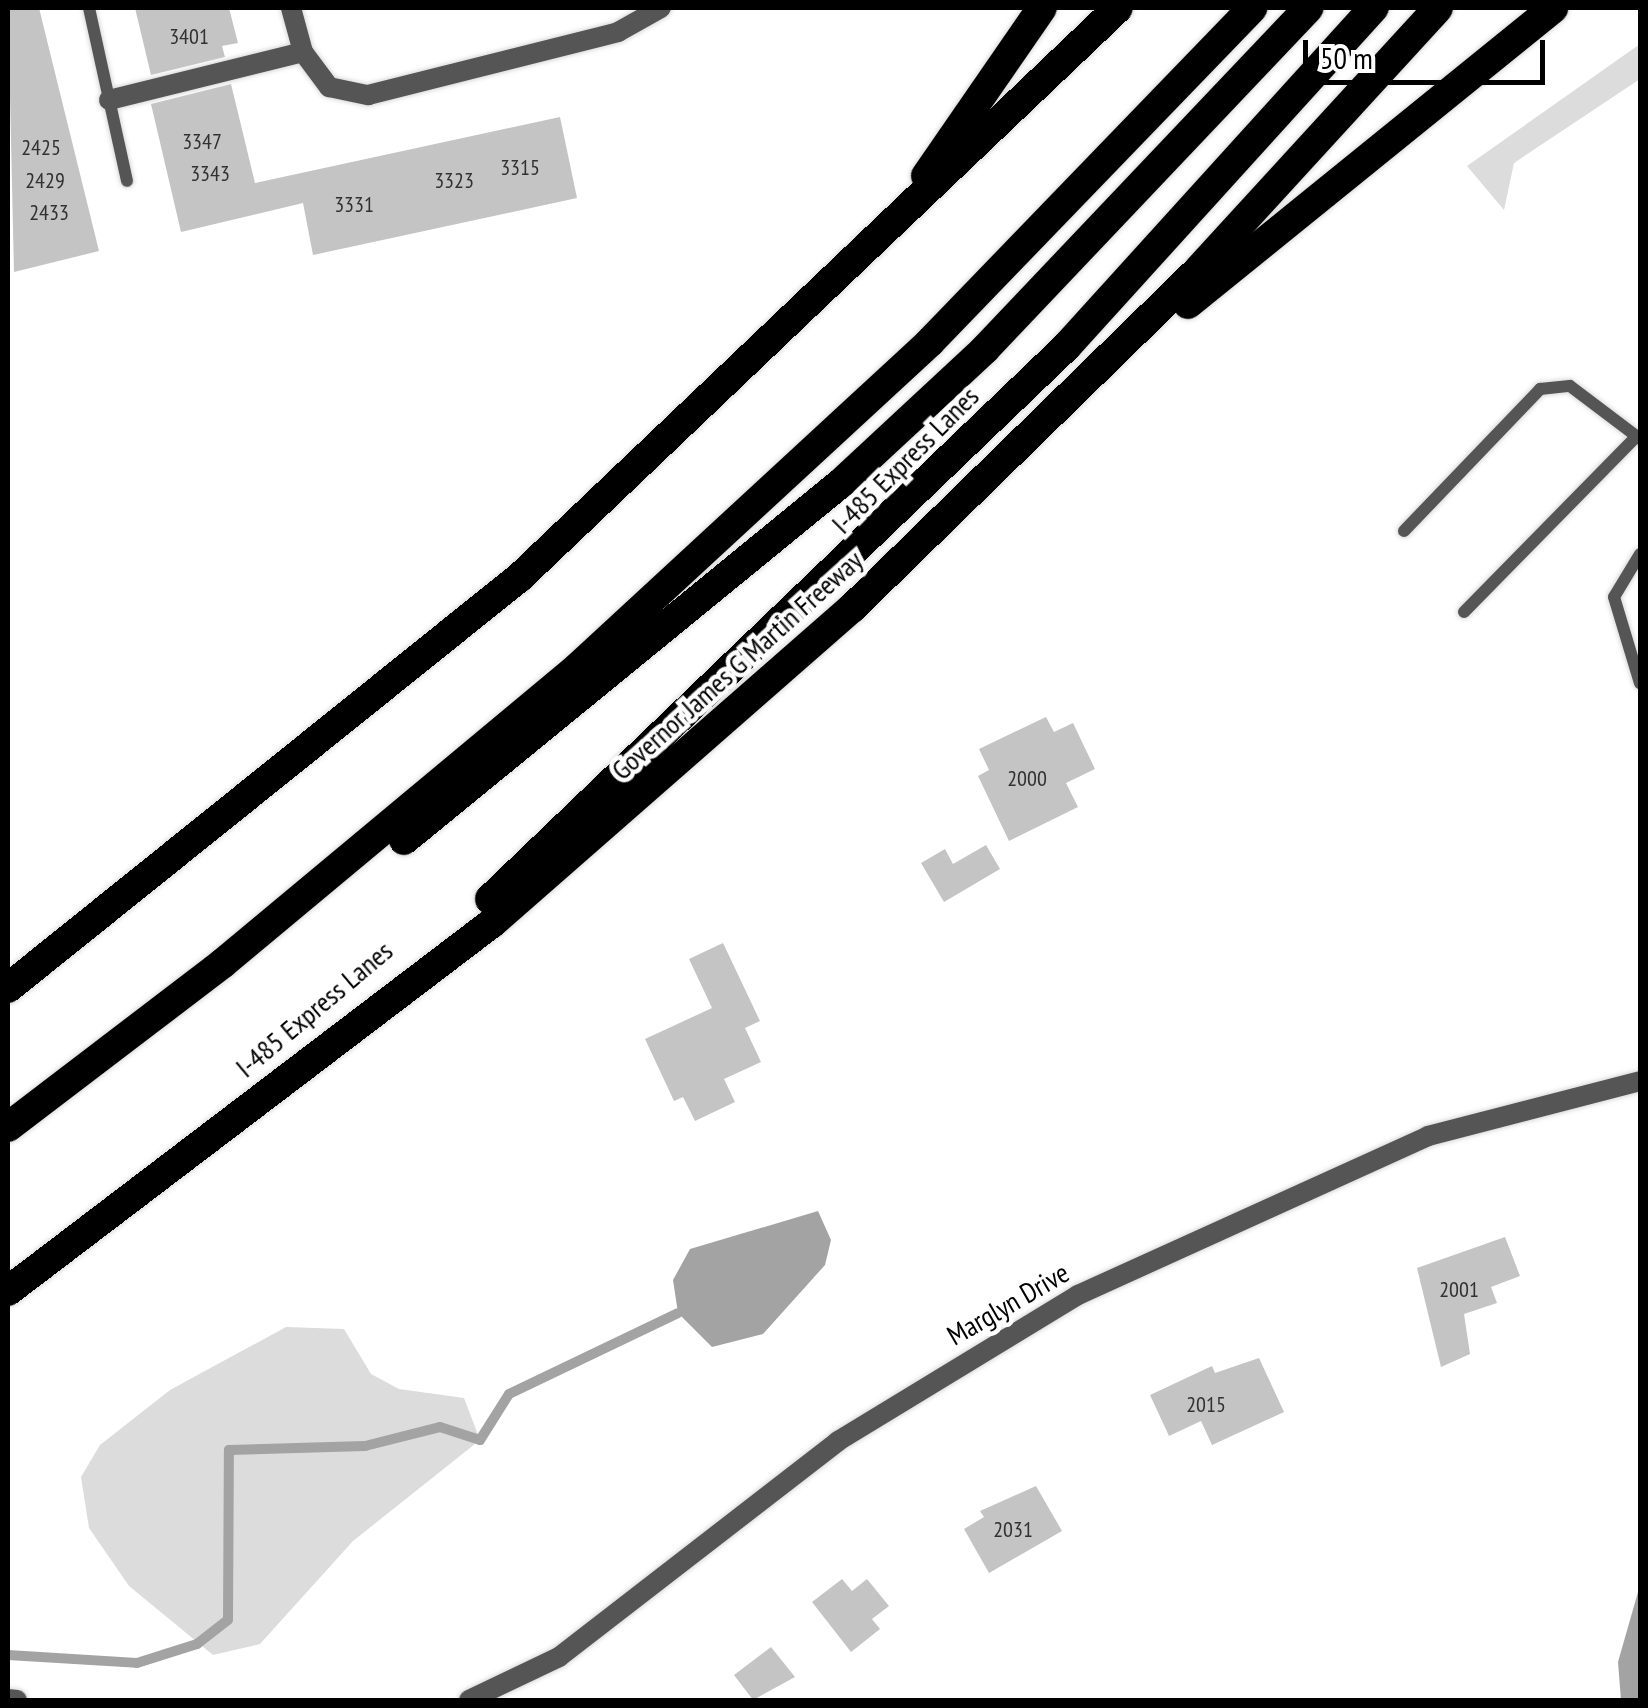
<!DOCTYPE html>
<html>
<head>
<meta charset="utf-8">
<style>
  body { margin:0 }
  #map { position:relative; width:1648px; height:1708px; overflow:hidden; background:#fff; font-family:"PT Sans Narrow",sans-serif }
  div>[style] { position:absolute }
  .green>* { inset:0; background:#dcdcdc }
  .water>* { inset:0; background:#a3a3a3 }
  .stream>* { height:10px; margin:-5px; padding:0 5px; transform-origin:5px; border-radius:5px; background:#a3a3a3 }
  .building>* { inset:0; background:#c4c4c4 }
  .roads { filter:drop-shadow(0 0 2px #dbdbdb) drop-shadow(0 0 2px #dbdbdb) }
  .service>* { height:12px; margin:-6px; padding:0 6px; transform-origin:6px; border-radius:6px; background:#555 }
  .minor>* { height:20px; margin:-10px; padding:0 10px; transform-origin:10px; border-radius:10px; background:#555 }
  .tertiary>* { height:20px; margin:-10px; padding:0 10px; transform-origin:10px; border-radius:10px; background:#555 }
  .motorway>* { height:30px; margin:-15px; padding:0 15px; transform-origin:15px; border-radius:15px; background:#000 }
  span { translate:-50% -50%; white-space:nowrap; text-align:center; line-height:1.15; -webkit-text-stroke:9px #fff; paint-order:stroke }
  .number-label { font-size:22px; color:#313131 }
  .number-label span { -webkit-text-stroke-width:0 }
  .street-label { font-size:28px; color:#000 }
  .frame { position:absolute; inset:0; border:10px solid #000; pointer-events:none }
  .scale { position:absolute; left:1303px; top:40px; width:242px; height:45px; box-sizing:border-box; border:5px solid #000; border-top:0; padding-left:12px; font-size:30px; line-height:35px; white-space:nowrap; color:#000; -webkit-text-stroke:8px #fff; paint-order:stroke }
</style>
</head>
<body>
<div id="map">
  <div class="green">
    <div style="clip-path:polygon(1640px 44px,1640px 79px,1514px 163px,1504px 210px,1467px 166px)"></div>
    <div style="clip-path:polygon(286px 1327px,344px 1329px,371px 1374px,399px 1389px,464px 1398px,480px 1440px,353px 1541px,260px 1644px,213px 1655px,129px 1586px,89px 1528px,81px 1477px,100px 1445px,170px 1390px)"></div>
  </div>
  <div class="water">
    <div style="clip-path:polygon(818px 1211px,831px 1240px,825px 1265px,763px 1334px,712px 1347px,678px 1313px,673px 1280px,690px 1249px)"></div>
    <div style="clip-path:polygon(1640px 1585px,1640px 1700px,1621px 1700px,1618px 1662px)"></div>
  </div>
  <div class="stream">
    <div style="left:8px;top:1655px;width:129px;rotate:3.5deg"></div>
    <div style="left:137px;top:1663px;width:63px;rotate:-17.6deg"></div>
    <div style="left:197px;top:1644px;width:39px;rotate:-38deg"></div>
    <div style="left:228px;top:1620px;width:170px;rotate:-89.7deg"></div>
    <div style="left:229px;top:1450px;width:136px;rotate:-1.7deg"></div>
    <div style="left:365px;top:1446px;width:77px;rotate:-14.2deg"></div>
    <div style="left:440px;top:1427px;width:42px;rotate:18deg"></div>
    <div style="left:480px;top:1440px;width:54px;rotate:-57.8deg"></div>
    <div style="left:509px;top:1394px;width:187px;rotate:-25.6deg"></div>
  </div>
  <div class="building">
    <div style="clip-path:polygon(8px 8px,39px 8px,99px 251px,14px 272px)"></div>
    <div style="clip-path:polygon(135px 8px,229px 8px,238px 43px,222px 46px,225px 57px,151px 75px)"></div>
    <div style="clip-path:polygon(231px 84px,255px 183px,560px 117px,577px 198px,313px 255px,303px 203px,181px 232px,151px 104px)"></div>
    <div style="clip-path:polygon(1046px 717px,1054px 732px,1073px 723px,1095px 769px,1066px 783px,1078px 807px,1009px 841px,978px 776px,989px 770px,979px 749px)"></div>
    <div style="clip-path:polygon(986px 845px,1000px 869px,944px 902px,921px 863px,945px 849px,953px 864px)"></div>
    <div style="clip-path:polygon(723px 943px,760px 1021px,745px 1028px,761px 1062px,724px 1079px,735px 1102px,695px 1121px,683px 1097px,674px 1101px,645px 1039px,712px 1008px,689px 959px)"></div>
    <div style="clip-path:polygon(1505px 1237px,1520px 1276px,1491px 1287px,1497px 1303px,1464px 1314px,1470px 1354px,1441px 1367px,1417px 1268px)"></div>
    <div style="clip-path:polygon(1259px 1358px,1284px 1412px,1212px 1445px,1201px 1421px,1169px 1436px,1150px 1395px,1212px 1366px,1215px 1373px)"></div>
    <div style="clip-path:polygon(1036px 1486px,1062px 1531px,989px 1573px,964px 1529px,984px 1517px,980px 1511px)"></div>
    <div style="clip-path:polygon(842px 1579px,852px 1591px,867px 1579px,889px 1606px,872px 1619px,880px 1629px,851px 1652px,812px 1602px)"></div>
    <div style="clip-path:polygon(771px 1647px,795px 1677px,753px 1700px,734px 1675px)"></div>
  </div>
  <div class="roads">
    <div class="service">
      <div style="left:89px;top:8px;width:177px;rotate:77.6deg"></div>
      <div style="left:1404px;top:531px;width:197px;rotate:-46.2deg"></div>
      <div style="left:1540px;top:389px;width:30px;rotate:-6deg"></div>
      <div style="left:1570px;top:386px;width:88px;rotate:37.1deg"></div>
      <div style="left:1640px;top:554px;width:50px;rotate:121.2deg"></div>
      <div style="left:1614px;top:597px;width:90px;rotate:73.2deg"></div>
      <div style="left:1464px;top:612px;width:247px;rotate:-45.5deg"></div>
    </div>
    <div class="minor">
      <div style="left:291px;top:8px;width:46px;rotate:74.7deg"></div>
      <div style="left:303px;top:52px;width:44px;rotate:53.4deg"></div>
      <div style="left:329px;top:87px;width:40px;rotate:12deg"></div>
      <div style="left:368px;top:95px;width:258px;rotate:-14.1deg"></div>
      <div style="left:618px;top:32px;width:49px;rotate:-29.2deg"></div>
      <div style="left:109px;top:100px;width:200px;rotate:-13.9deg"></div>
    </div>
    <div class="tertiary">
      <div style="left:8px;top:1699px;width:9px;rotate:6deg"></div>
      <div style="left:469px;top:1700px;width:100px;rotate:-25.5deg"></div>
      <div style="left:559px;top:1657px;width:353px;rotate:-37.7deg"></div>
      <div style="left:838px;top:1441px;width:281px;rotate:-31.3deg"></div>
      <div style="left:1078px;top:1295px;width:384px;rotate:-24.4deg"></div>
      <div style="left:1428px;top:1136px;width:219px;rotate:-14.5deg"></div>
    </div>
    <div class="motorway">
      <div style="left:926px;top:176px;width:204px;rotate:-55.4deg"></div>
      <div style="left:1188px;top:304px;width:470px;rotate:-39deg"></div>
      <div style="left:404px;top:840px;width:564px;rotate:-39.25deg"></div>
      <div style="left:841px;top:483px;width:197px;rotate:-42.9deg"></div>
      <div style="left:985px;top:349px;width:470px;rotate:-46.5deg"></div>
      <div style="left:490px;top:899px;width:799px;rotate:-43.78deg"></div>
      <div style="left:1067px;top:346px;width:457px;rotate:-47.8deg"></div>
      <div style="left:8px;top:988px;width:657px;rotate:-38.76deg"></div>
      <div style="left:520px;top:577px;width:825px;rotate:-43.58deg"></div>
      <div style="left:8px;top:1127px;width:270px;rotate:-37.3deg"></div>
      <div style="left:223px;top:963px;width:462px;rotate:-39.8deg"></div>
      <div style="left:578px;top:667px;width:479px;rotate:-42.7deg"></div>
      <div style="left:930px;top:342px;width:464px;rotate:-46deg"></div>
      <div style="left:8px;top:1291px;width:608px;rotate:-37.25deg"></div>
      <div style="left:492px;top:923px;width:478px;rotate:-41.2deg"></div>
      <div style="left:852px;top:608px;width:487px;rotate:-44.3deg"></div>
      <div style="left:1200px;top:268px;width:352px;rotate:-47.5deg"></div>
    </div>
  </div>
  <div class="number-label">
    <span style="left:189px;top:37px">3401</span>
    <span style="left:202px;top:142px">3347</span>
    <span style="left:41px;top:148px">2425</span>
    <span style="left:520px;top:168px">3315</span>
    <span style="left:210px;top:174px">3343</span>
    <span style="left:45px;top:181px">2429</span>
    <span style="left:454px;top:181px">3323</span>
    <span style="left:354px;top:205px">3331</span>
    <span style="left:49px;top:213px">2433</span>
    <span style="left:1027px;top:779px">2000</span>
    <span style="left:1459px;top:1290px">2001</span>
    <span style="left:1206px;top:1405px">2015</span>
    <span style="left:1013px;top:1530px">2031</span>
  </div>
  <div class="street-label">
    <span style="left:905px;top:460px;rotate:-45deg">I-485 Express Lanes</span>
    <span style="left:737px;top:665px;rotate:-42deg">Governor James G Martin Freeway</span>
    <span style="left:314px;top:1009px;rotate:-40deg">I-485 Express Lanes</span>
    <span style="left:1008px;top:1304px;rotate:-30deg">Marglyn Drive</span>
  </div>
  <div class="frame"></div>
  <div class="scale">50 m</div>
</div>
</body>
</html>
